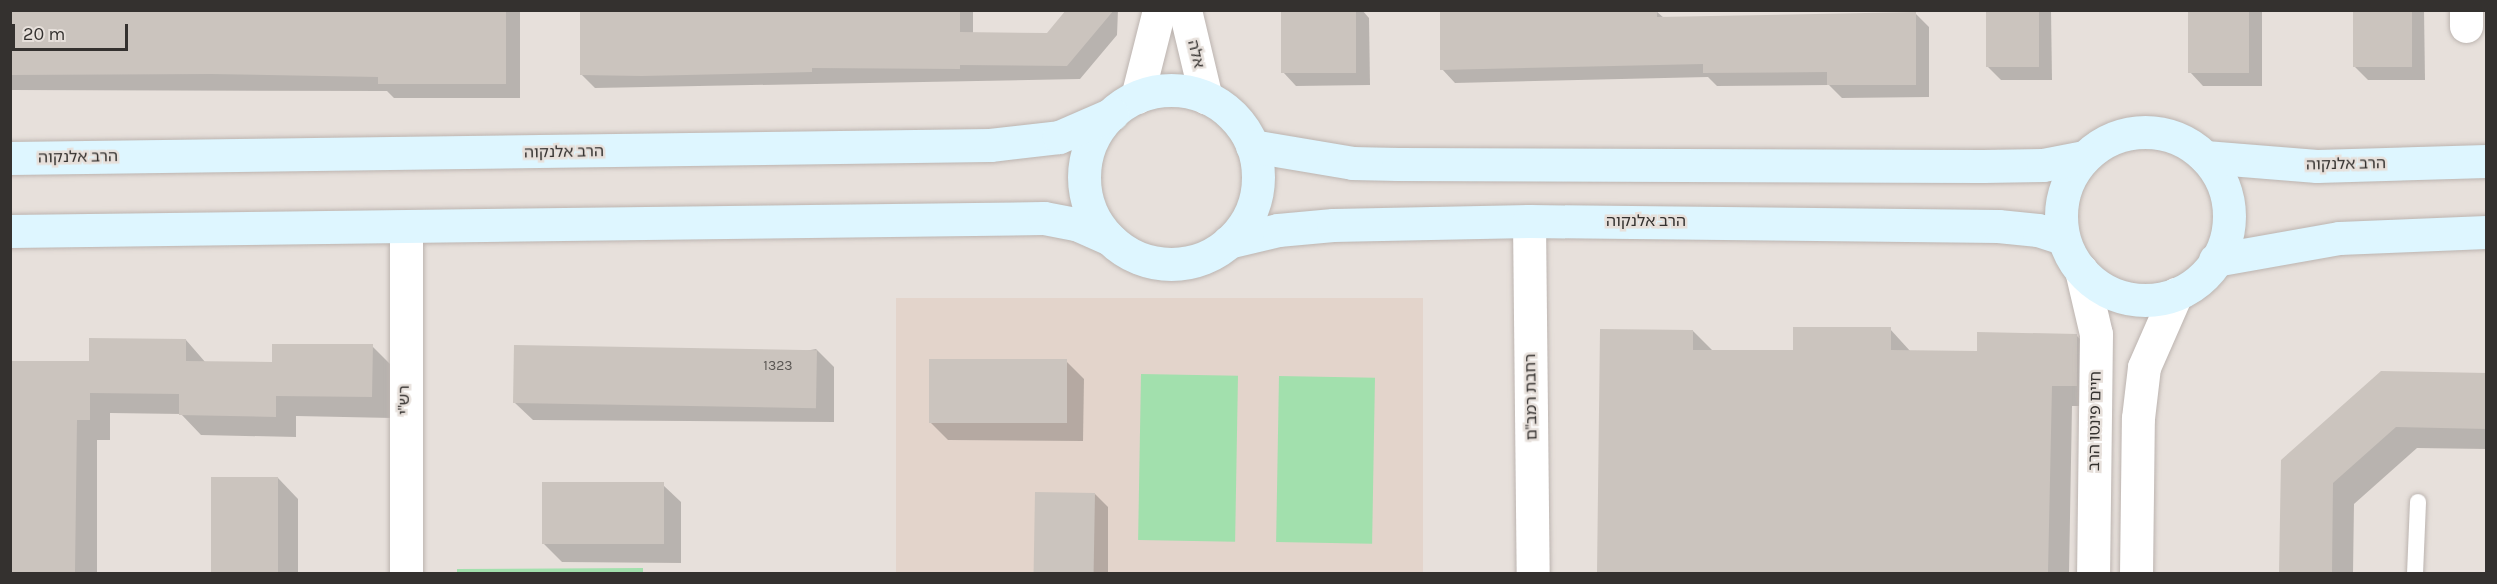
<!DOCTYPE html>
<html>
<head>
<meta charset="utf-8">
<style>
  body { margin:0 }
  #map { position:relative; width:2497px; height:584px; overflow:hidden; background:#e7e0db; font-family:Karla,"Noto Sans Hebrew",sans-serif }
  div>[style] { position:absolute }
  .built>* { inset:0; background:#e3d4cb; transform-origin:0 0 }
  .green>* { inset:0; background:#a2e0ad; transform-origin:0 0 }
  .shadow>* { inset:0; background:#0003 }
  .building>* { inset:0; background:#cbc4be; transform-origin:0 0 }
  .roads { filter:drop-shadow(0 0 2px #bcb4b0) drop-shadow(0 0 2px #bcb4b0) }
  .service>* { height:16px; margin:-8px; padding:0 8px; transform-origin:8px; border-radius:8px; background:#fff }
  .minor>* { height:33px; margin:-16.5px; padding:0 16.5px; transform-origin:16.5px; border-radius:16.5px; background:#fff }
  .tertiary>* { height:33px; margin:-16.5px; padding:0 16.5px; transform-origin:16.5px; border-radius:16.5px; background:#fff }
  .secondary>* { height:33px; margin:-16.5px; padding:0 16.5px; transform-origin:16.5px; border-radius:16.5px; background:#def6ff }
  .secondary>.ring { margin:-16.5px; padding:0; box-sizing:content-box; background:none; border:33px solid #def6ff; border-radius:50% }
  span { translate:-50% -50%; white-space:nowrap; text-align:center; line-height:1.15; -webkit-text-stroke:5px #e7e0db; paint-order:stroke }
  .number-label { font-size:14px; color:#5a5653 }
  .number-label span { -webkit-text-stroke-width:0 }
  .street-label { font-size:16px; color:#34312f }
  .frame { position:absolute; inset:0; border:12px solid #34312f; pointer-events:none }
  .scale { position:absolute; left:12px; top:24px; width:116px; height:27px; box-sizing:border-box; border:3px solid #34312f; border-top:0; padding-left:8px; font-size:18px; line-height:21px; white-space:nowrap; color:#34312f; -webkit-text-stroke:4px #e7e0db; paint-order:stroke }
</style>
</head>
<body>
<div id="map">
  <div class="built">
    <div style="left:896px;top:298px;width:527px;height:276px"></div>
  </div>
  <div class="green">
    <div style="left:1141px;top:374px;width:97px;height:166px;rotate:1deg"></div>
    <div style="left:1279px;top:376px;width:96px;height:166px;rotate:1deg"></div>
    <div style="clip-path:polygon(643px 568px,643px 574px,457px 573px,457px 569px)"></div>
  </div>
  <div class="shadow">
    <div style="clip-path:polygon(10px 10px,520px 10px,520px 98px,394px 98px,387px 91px,10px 90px)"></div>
    <div style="clip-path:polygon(581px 10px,973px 10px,973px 33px,1048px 34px,1068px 10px,1118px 10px,1117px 35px,1080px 79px,595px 88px,581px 74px)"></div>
    <div style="clip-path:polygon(1283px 10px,1362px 10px,1369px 18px,1370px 85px,1296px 86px,1283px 72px)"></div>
    <div style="clip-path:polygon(1987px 10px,2051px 10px,2052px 80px,2001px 80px,1988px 67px)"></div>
    <div style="clip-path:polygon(2189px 10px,2262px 10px,2262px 86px,2203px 86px,2190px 72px)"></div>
    <div style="clip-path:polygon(2354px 10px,2424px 10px,2425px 80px,2368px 80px,2355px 67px)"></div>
    <div style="clip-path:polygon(1656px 11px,1664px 18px,1916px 14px,1929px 27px,1929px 97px,1842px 98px,1829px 85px,1717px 86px,1708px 77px,1455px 83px,1442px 69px)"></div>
    <div style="clip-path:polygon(1890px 329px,1911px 352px,1978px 352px,2076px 335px,2097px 356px,2097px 406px,2072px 406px,2069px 574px,1598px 574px,1601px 331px,1693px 331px,1713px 351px,1795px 352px)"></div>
    <div style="clip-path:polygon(186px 340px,206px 363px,274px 363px,372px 346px,393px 367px,392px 418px,296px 416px,296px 437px,201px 435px,181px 414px,110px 413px,110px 440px,97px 440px,97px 574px,10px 574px,10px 362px,90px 363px)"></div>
    <div style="clip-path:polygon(816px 349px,834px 367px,834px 422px,533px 420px,515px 403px)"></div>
    <div style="clip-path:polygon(1066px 361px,1084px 379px,1083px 441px,948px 440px,930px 422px)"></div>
    <div style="clip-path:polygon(2486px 374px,2486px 449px,2417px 448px,2354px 504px,2353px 574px,2281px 573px,2282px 461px)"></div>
    <div style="clip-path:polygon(213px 478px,278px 478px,298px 499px,298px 574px,212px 574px)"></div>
    <div style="clip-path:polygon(663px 485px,681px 502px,681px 563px,562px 562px,544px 544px)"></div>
    <div style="clip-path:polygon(1095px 494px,1108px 507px,1108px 574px,1039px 574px,1036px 571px)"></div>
  </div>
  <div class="building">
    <div style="clip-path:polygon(10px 10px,506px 10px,506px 84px,378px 84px,378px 77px,211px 74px,10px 75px)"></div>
    <div style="clip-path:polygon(580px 10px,960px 10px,960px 32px,1047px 33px,1066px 10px,1114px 10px,1067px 66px,960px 65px,960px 69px,812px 68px,812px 72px,642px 76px,580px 75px)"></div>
    <div style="left:1281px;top:10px;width:75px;height:63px"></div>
    <div style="clip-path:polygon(1440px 10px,1657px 10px,1657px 17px,1916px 12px,1916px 85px,1827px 85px,1827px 72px,1703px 73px,1703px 64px,1440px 70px)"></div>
    <div style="left:1986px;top:10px;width:53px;height:57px"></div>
    <div style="left:2188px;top:10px;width:61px;height:63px"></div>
    <div style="left:2353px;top:10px;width:59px;height:57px"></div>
    <div style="clip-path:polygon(1793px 327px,1891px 327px,1891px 350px,1977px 351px,1977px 332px,2077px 334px,2077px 386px,2052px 386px,2048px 573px,1597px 573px,1600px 329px,1693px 330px,1693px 350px,1793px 350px)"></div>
    <div style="clip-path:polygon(89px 338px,186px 339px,186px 361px,272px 362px,272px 344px,373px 344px,372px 397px,276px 396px,276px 417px,179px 415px,179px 394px,90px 393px,90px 420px,77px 420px,75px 573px,10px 573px,10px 361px,89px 361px)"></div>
    <div style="left:514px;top:345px;width:303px;height:58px;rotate:1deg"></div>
    <div style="left:929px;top:359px;width:138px;height:64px"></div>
    <div style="clip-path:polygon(2381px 371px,2487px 373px,2487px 429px,2396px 427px,2333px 483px,2332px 573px,2279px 573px,2281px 460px)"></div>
    <div style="left:211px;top:477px;width:67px;height:96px"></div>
    <div style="left:542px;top:482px;width:122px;height:62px"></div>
    <div style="left:1035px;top:492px;width:60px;height:80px;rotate:1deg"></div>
  </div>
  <div class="roads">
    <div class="service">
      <div style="left:2415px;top:574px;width:72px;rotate:-87.6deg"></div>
    </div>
    <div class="minor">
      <div style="left:2466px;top:10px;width:16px;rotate:90deg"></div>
      <div style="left:1529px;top:221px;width:353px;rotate:89.4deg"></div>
      <div style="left:406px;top:574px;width:347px;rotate:-90deg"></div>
    </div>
    <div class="tertiary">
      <div style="left:1185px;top:10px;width:90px;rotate:76.6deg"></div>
      <div style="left:1137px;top:97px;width:90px;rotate:-75.8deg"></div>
      <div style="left:2081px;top:270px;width:66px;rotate:76.8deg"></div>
      <div style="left:2096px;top:334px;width:240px;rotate:90.7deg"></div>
      <div style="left:2136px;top:574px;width:156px;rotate:-89.3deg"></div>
      <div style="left:2138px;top:418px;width:51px;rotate:-83.3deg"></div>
      <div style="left:2144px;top:367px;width:80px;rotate:-66.3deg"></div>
    </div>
    <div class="secondary">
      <div class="ring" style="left:1084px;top:90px;width:141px;height:141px"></div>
      <div class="ring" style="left:2061px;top:132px;width:135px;height:135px"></div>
      <div style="left:1252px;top:146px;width:101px;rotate:9.6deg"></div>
      <div style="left:1352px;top:163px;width:46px;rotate:1.2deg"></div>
      <div style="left:1398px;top:164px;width:585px;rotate:0.2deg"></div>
      <div style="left:1983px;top:166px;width:60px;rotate:-1deg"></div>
      <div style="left:2043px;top:165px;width:42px;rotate:-11deg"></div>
      <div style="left:2205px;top:157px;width:112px;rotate:4.6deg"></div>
      <div style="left:2317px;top:166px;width:169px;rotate:-1.7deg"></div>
      <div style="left:10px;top:158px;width:980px;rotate:-0.76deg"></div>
      <div style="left:990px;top:145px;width:69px;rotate:-6.6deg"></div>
      <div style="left:1059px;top:137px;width:58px;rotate:-23.5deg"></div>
      <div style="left:10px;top:231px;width:1034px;rotate:-0.72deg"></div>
      <div style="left:1044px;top:218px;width:33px;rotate:11deg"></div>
      <div style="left:1076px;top:224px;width:37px;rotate:24deg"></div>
      <div style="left:1228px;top:242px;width:51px;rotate:-13.5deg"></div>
      <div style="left:1278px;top:230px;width:55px;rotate:-5.2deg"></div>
      <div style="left:1333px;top:225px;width:196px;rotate:-1.2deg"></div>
      <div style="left:1529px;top:221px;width:469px;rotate:0.6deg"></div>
      <div style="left:1998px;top:226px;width:40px;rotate:5.7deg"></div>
      <div style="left:2038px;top:230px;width:26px;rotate:18deg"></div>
      <div style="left:2215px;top:260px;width:126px;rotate:-10.1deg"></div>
      <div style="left:2339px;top:238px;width:147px;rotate:-2.3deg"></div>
    </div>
  </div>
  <div class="number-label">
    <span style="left:778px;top:366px">1323</span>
  </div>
  <div class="street-label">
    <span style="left:1196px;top:54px;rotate:76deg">אלה</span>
    <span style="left:564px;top:152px;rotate:-1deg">הרב אלנקוה</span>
    <span style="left:78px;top:157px;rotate:-1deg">הרב אלנקוה</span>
    <span style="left:2346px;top:164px;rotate:-1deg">הרב אלנקוה</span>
    <span style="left:1646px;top:221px">הרב אלנקוה</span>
    <span style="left:1531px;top:397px;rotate:-91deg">רחבת רמב"ם</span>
    <span style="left:404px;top:400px;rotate:-90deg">רש"י</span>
    <span style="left:2095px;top:421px;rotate:-89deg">חיים פינטו הרב</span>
  </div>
  <div class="frame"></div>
  <div class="scale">20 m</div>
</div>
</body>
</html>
